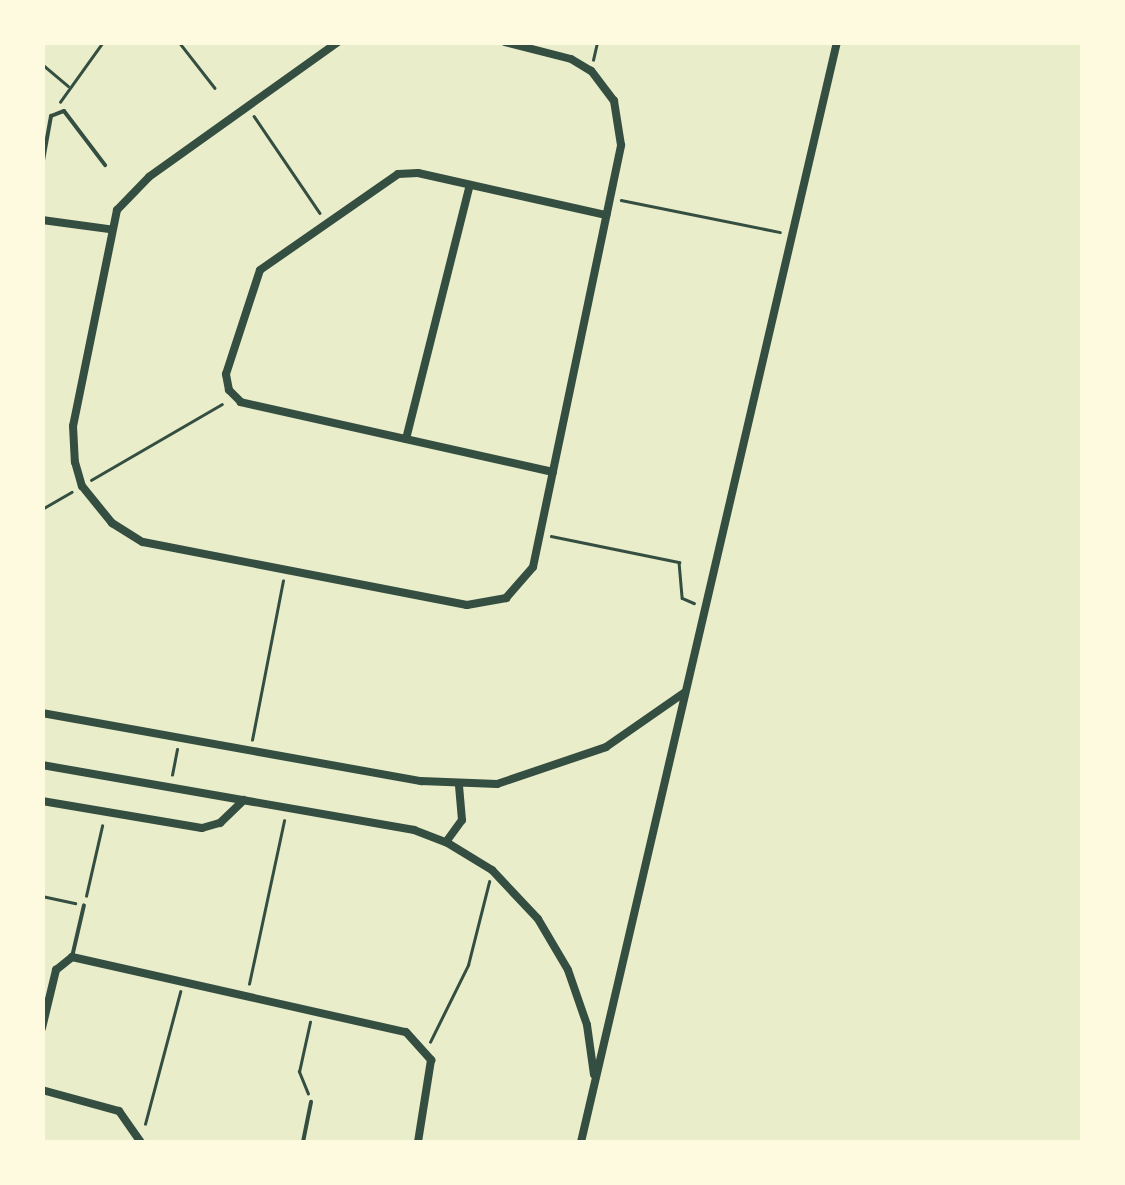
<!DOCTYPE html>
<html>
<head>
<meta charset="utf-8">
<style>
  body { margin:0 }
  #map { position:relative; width:1125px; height:1185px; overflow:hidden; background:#e9edc9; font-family:"Exo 2",sans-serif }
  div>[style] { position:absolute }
  .path>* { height:2.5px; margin:-1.25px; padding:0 1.25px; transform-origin:1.25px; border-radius:1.25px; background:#344e41 }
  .service>* { height:4px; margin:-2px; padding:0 2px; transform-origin:2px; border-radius:2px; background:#344e41 }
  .minor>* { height:8px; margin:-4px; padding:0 4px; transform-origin:4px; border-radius:4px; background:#344e41 }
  span { translate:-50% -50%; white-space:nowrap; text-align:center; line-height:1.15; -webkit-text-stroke:10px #fefae0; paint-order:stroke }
  .frame { position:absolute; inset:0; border:45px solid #fefae0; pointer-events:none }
</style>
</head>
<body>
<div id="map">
  <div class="path">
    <div style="left:179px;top:42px;width:58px;rotate:52deg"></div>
    <div style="left:593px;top:60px;width:18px;rotate:-77deg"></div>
    <div style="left:42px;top:64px;width:34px;rotate:40deg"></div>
    <div style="left:60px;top:102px;width:74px;rotate:-54.4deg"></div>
    <div style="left:254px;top:116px;width:117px;rotate:55.8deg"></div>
    <div style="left:621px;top:200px;width:162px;rotate:11.4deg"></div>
    <div style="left:91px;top:480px;width:151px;rotate:-30.1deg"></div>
    <div style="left:42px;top:509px;width:34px;rotate:-30deg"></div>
    <div style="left:551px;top:536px;width:131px;rotate:11.5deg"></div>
    <div style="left:679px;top:562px;width:36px;rotate:85deg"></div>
    <div style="left:682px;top:598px;width:13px;rotate:23deg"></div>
    <div style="left:252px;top:740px;width:162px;rotate:-79deg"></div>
    <div style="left:172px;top:775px;width:26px;rotate:-79deg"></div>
    <div style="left:42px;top:896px;width:34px;rotate:12deg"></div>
    <div style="left:86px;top:896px;width:72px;rotate:-77.1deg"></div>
    <div style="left:249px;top:984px;width:167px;rotate:-77.9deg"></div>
    <div style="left:430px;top:1042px;width:86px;rotate:-63.7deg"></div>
    <div style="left:468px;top:965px;width:86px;rotate:-75.8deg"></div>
    <div style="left:308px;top:1094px;width:24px;rotate:-112deg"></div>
    <div style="left:299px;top:1072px;width:51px;rotate:-77.6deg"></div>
    <div style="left:145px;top:1124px;width:137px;rotate:-75.1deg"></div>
  </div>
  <div class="service">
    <div style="left:42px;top:166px;width:51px;rotate:-79.8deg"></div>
    <div style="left:51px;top:116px;width:14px;rotate:-21deg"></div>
    <div style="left:64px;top:111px;width:68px;rotate:52.8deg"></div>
    <div style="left:72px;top:957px;width:53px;rotate:-77deg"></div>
    <div style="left:303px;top:1142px;width:41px;rotate:-78.7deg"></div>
  </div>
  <div class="minor">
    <div style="left:338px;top:42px;width:232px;rotate:144.5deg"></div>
    <div style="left:149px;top:177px;width:46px;rotate:134.1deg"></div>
    <div style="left:117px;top:210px;width:220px;rotate:101.5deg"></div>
    <div style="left:73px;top:426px;width:36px;rotate:87deg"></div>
    <div style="left:75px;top:462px;width:25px;rotate:74deg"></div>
    <div style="left:82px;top:486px;width:48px;rotate:51deg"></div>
    <div style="left:112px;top:523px;width:36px;rotate:32deg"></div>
    <div style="left:143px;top:542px;width:330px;rotate:11deg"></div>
    <div style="left:467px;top:605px;width:40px;rotate:-10deg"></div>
    <div style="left:506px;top:598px;width:41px;rotate:-48.9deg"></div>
    <div style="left:533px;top:567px;width:431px;rotate:-78.2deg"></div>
    <div style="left:621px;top:145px;width:45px;rotate:-99deg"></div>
    <div style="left:614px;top:101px;width:38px;rotate:-127deg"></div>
    <div style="left:591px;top:71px;width:23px;rotate:-149deg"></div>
    <div style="left:571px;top:59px;width:68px;rotate:-165.6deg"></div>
    <div style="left:42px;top:220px;width:68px;rotate:7.7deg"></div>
    <div style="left:406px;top:439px;width:262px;rotate:-75.9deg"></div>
    <div style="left:553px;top:472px;width:320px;rotate:-167.4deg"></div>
    <div style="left:241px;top:402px;width:17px;rotate:-135deg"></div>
    <div style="left:229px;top:390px;width:16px;rotate:-101deg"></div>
    <div style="left:226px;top:374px;width:109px;rotate:-71.9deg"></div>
    <div style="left:260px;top:270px;width:168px;rotate:-34.8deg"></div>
    <div style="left:398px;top:174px;width:20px;rotate:-3deg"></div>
    <div style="left:418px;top:173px;width:193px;rotate:12.6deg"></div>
    <div style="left:42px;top:713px;width:385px;rotate:10.2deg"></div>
    <div style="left:421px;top:781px;width:76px;rotate:2.3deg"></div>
    <div style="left:497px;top:784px;width:115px;rotate:-18.7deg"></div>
    <div style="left:606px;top:747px;width:96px;rotate:-34.8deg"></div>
    <div style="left:42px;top:765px;width:378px;rotate:9.9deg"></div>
    <div style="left:414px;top:830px;width:34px;rotate:21deg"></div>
    <div style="left:446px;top:842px;width:54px;rotate:31.3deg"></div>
    <div style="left:492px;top:870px;width:67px;rotate:46.8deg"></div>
    <div style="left:538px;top:919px;width:59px;rotate:59.5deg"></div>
    <div style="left:568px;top:970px;width:58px;rotate:70.9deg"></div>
    <div style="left:587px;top:1025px;width:50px;rotate:82deg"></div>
    <div style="left:42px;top:801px;width:162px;rotate:9.6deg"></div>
    <div style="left:202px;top:828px;width:19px;rotate:-16deg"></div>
    <div style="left:220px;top:823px;width:33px;rotate:-44deg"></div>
    <div style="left:446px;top:842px;width:27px;rotate:-54deg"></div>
    <div style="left:462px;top:820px;width:36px;rotate:-95deg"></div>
    <div style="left:42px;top:1028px;width:60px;rotate:-76.4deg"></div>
    <div style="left:56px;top:970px;width:21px;rotate:-39deg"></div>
    <div style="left:72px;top:957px;width:342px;rotate:12.7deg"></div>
    <div style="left:406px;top:1032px;width:38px;rotate:48deg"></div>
    <div style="left:431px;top:1060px;width:83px;rotate:99deg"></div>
    <div style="left:42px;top:1090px;width:80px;rotate:15.3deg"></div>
    <div style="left:119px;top:1111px;width:38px;rotate:55deg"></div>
    <div style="left:581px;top:1142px;width:1129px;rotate:-76.9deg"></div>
  </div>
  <div class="frame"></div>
</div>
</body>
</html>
